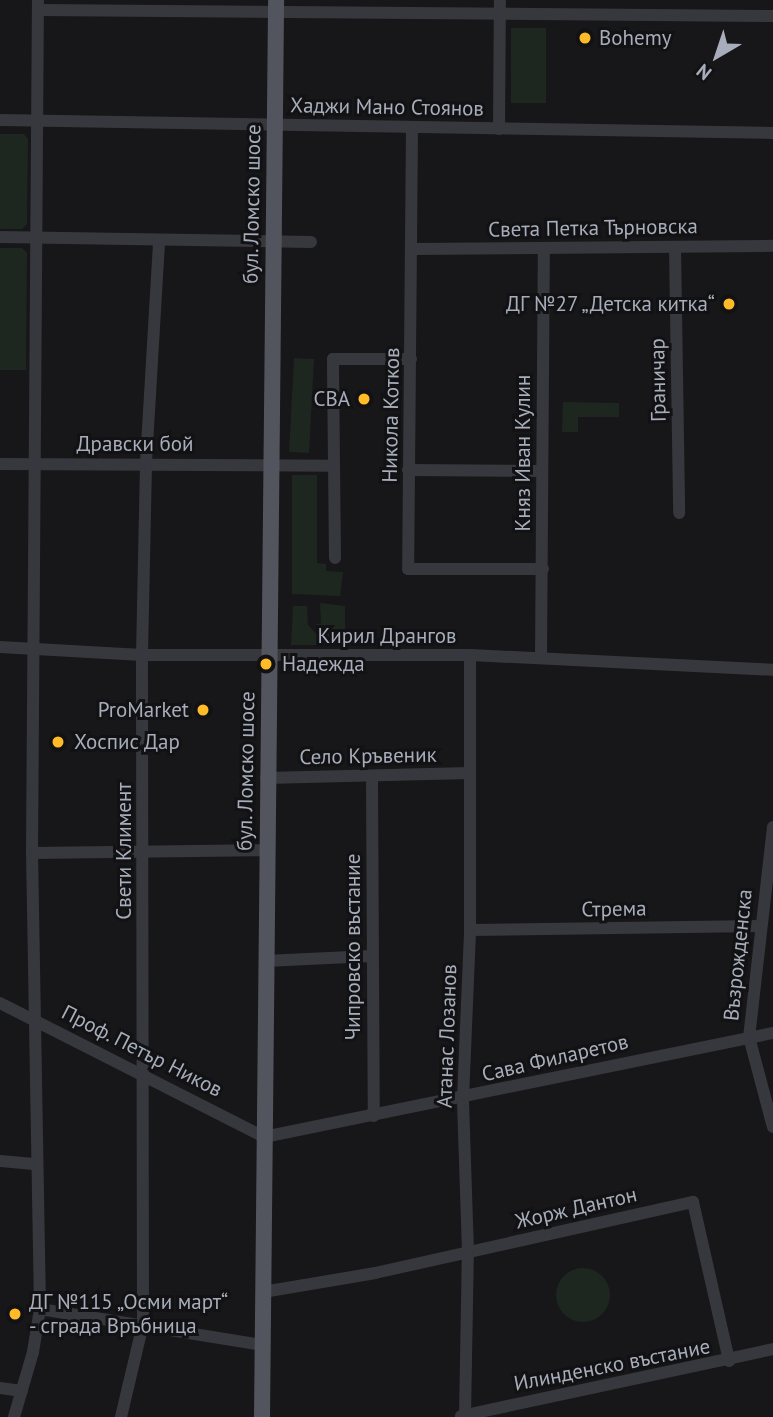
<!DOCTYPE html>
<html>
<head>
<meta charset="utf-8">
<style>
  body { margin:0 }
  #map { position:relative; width:773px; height:1417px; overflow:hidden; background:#171719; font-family:"PT Sans",sans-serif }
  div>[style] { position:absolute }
  .green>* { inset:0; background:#1e271f; transform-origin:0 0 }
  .round { border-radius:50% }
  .minor>* { height:12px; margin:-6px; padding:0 6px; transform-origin:6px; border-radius:6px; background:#37383e }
  .major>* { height:16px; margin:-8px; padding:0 8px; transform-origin:8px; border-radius:8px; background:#53555e }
  .dots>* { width:19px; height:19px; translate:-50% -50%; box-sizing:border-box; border:4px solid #121214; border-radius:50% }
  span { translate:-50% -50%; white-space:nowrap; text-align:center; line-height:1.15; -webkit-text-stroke:6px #121214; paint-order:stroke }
  .poi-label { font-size:21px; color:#a7adba }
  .left { translate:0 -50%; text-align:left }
  .right { translate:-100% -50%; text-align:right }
  .street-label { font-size:21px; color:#a7adba }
  .north { position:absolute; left:682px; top:21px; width:70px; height:70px; -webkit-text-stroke:5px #121214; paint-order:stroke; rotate:219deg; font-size:19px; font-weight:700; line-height:28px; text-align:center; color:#a7adba }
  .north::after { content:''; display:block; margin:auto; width:24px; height:32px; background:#a7adba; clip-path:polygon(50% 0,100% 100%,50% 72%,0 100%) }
</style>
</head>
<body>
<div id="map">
  <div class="green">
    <div style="left:511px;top:28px;width:35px;height:75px"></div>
    <div style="clip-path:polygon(0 134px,24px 134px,28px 139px,27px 224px,22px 229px,0 229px)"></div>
    <div style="clip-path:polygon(0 248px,22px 248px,27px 253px,26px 370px,0 370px)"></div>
    <div style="left:294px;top:358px;width:20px;height:94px;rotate:3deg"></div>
    <div style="clip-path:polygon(563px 402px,619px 403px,619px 417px,578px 417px,578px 432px,562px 432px)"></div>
    <div style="clip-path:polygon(292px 475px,317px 475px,317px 563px,326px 564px,326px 571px,343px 572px,340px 596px,292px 594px)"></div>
    <div style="clip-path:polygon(320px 603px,345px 606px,345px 645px,324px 645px,324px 630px,315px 624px,321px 624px)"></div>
    <div style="clip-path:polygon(293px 606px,307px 606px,308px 625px,319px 637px,316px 645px,291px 645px)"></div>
    <div class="round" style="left:556px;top:1268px;width:54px;height:54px"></div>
  </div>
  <div class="minor">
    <div style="left:38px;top:10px;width:735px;rotate:0.47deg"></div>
    <div style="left:0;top:120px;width:773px;rotate:0.96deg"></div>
    <div style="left:412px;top:127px;width:442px;rotate:90.5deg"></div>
    <div style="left:408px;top:569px;width:135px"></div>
    <div style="left:499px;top:129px;width:129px;rotate:-89.6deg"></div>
    <div style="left:0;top:237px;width:311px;rotate:0.9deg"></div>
    <div style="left:675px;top:247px;width:266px;rotate:89.1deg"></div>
    <div style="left:414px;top:249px;width:359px;rotate:-0.5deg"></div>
    <div style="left:0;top:464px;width:333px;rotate:0.3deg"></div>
    <div style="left:408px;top:470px;width:134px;rotate:0.4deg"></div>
    <div style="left:335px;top:558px;width:199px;rotate:-90.6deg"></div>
    <div style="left:333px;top:359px;width:78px"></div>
    <div style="left:0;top:647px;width:142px;rotate:3.2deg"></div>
    <div style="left:142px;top:655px;width:328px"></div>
    <div style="left:470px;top:655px;width:303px;rotate:2.8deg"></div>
    <div style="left:541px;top:658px;width:409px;rotate:-89.6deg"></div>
    <div style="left:372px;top:777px;width:339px;rotate:89.7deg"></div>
    <div style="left:266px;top:778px;width:204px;rotate:-1.4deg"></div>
    <div style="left:773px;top:827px;width:211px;rotate:96.5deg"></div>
    <div style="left:749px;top:1037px;width:93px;rotate:75.1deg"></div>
    <div style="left:32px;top:853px;width:234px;rotate:-0.7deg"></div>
    <div style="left:470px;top:930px;width:289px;rotate:-0.8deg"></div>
    <div style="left:265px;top:961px;width:107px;rotate:-2.7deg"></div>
    <div style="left:0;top:1003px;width:296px;rotate:26.9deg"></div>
    <div style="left:264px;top:1137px;width:520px;rotate:-11.55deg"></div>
    <div style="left:0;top:1161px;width:37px;rotate:5deg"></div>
    <div style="left:263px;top:1292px;width:114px;rotate:-9.6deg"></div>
    <div style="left:375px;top:1273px;width:326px;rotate:-12.6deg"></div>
    <div style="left:693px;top:1202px;width:163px;rotate:77.2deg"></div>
    <div style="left:40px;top:1309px;width:226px;rotate:9.2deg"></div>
    <div style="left:0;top:1388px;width:22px;rotate:8deg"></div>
    <div style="left:461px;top:1416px;width:319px;rotate:-12.1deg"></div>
    <div style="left:14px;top:1417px;width:68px;rotate:-73.7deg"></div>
    <div style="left:33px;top:1352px;width:44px;rotate:-80.8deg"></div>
    <div style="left:40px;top:1309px;width:456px;rotate:-91deg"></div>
    <div style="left:32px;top:853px;width:853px;rotate:-89.6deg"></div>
    <div style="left:121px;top:1417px;width:96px;rotate:-76.7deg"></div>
    <div style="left:143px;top:1324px;width:669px;rotate:-90.09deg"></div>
    <div style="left:142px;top:655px;width:193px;rotate:-88.8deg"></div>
    <div style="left:146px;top:462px;width:222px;rotate:-86.6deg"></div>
    <div style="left:465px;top:1417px;width:165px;rotate:-89deg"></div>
    <div style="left:468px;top:1252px;width:153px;rotate:-91.9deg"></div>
    <div style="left:463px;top:1099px;width:169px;rotate:-87.6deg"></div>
    <div style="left:470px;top:930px;width:275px;rotate:-90deg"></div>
  </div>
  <div class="major">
    <div style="left:262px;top:1417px;width:1417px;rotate:-89.43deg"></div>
  </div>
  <div class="dots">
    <div style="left:585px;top:38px;background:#ffbb28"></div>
    <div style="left:729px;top:304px;background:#ffbb28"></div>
    <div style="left:364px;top:399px;background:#ffbb28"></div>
    <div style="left:266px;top:664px;background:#ffbb28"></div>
    <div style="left:203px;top:710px;background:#ffbb28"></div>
    <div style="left:58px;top:742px;background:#ffbb28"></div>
    <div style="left:15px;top:1314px;background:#ffbb28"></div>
  </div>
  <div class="poi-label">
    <span class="left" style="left:599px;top:38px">Bohemy</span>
    <span class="right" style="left:715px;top:304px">ДГ №27 „Детска китка“</span>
    <span class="right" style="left:350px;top:399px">CBA</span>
    <span class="left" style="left:282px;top:664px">Надежда</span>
    <span class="right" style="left:189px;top:710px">ProMarket</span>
    <span class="left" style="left:74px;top:742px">Хоспис Дар</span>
    <span class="left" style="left:29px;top:1314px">ДГ №115 „Осми март“<br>- сграда Връбница</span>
  </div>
  <div class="street-label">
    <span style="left:387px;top:107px;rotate:1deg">Хаджи Мано Стоянов</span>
    <span style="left:252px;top:204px;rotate:-89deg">бул. Ломско шосе</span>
    <span style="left:593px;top:228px;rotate:-1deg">Света Петка Търновска</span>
    <span style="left:658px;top:380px;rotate:-91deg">Граничар</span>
    <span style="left:391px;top:415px;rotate:-89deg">Никола Котков</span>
    <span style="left:135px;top:444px">Дравски бой</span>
    <span style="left:523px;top:453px;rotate:-90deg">Княз Иван Кулин</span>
    <span style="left:387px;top:636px">Кирил Дрангов</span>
    <span style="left:368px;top:756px;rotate:-1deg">Село Кръвеник</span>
    <span style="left:246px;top:771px;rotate:-89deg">бул. Ломско шосе</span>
    <span style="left:124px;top:851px;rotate:-90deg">Свети Климент</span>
    <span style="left:614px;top:909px;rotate:-1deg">Стрема</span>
    <span style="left:353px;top:947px;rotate:-90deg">Чипровско въстание</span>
    <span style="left:738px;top:955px;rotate:-84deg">Възрожденска</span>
    <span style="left:447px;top:1036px;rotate:-88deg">Атанас Лозанов</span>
    <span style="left:142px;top:1051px;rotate:27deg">Проф. Петър Ников</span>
    <span style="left:555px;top:1058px;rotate:-13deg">Сава Филаретов</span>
    <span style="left:576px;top:1208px;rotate:-13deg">Жорж Дантон</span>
    <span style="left:612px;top:1365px;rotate:-11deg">Илинденско въстание</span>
  </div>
  <div class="north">N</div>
</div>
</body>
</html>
